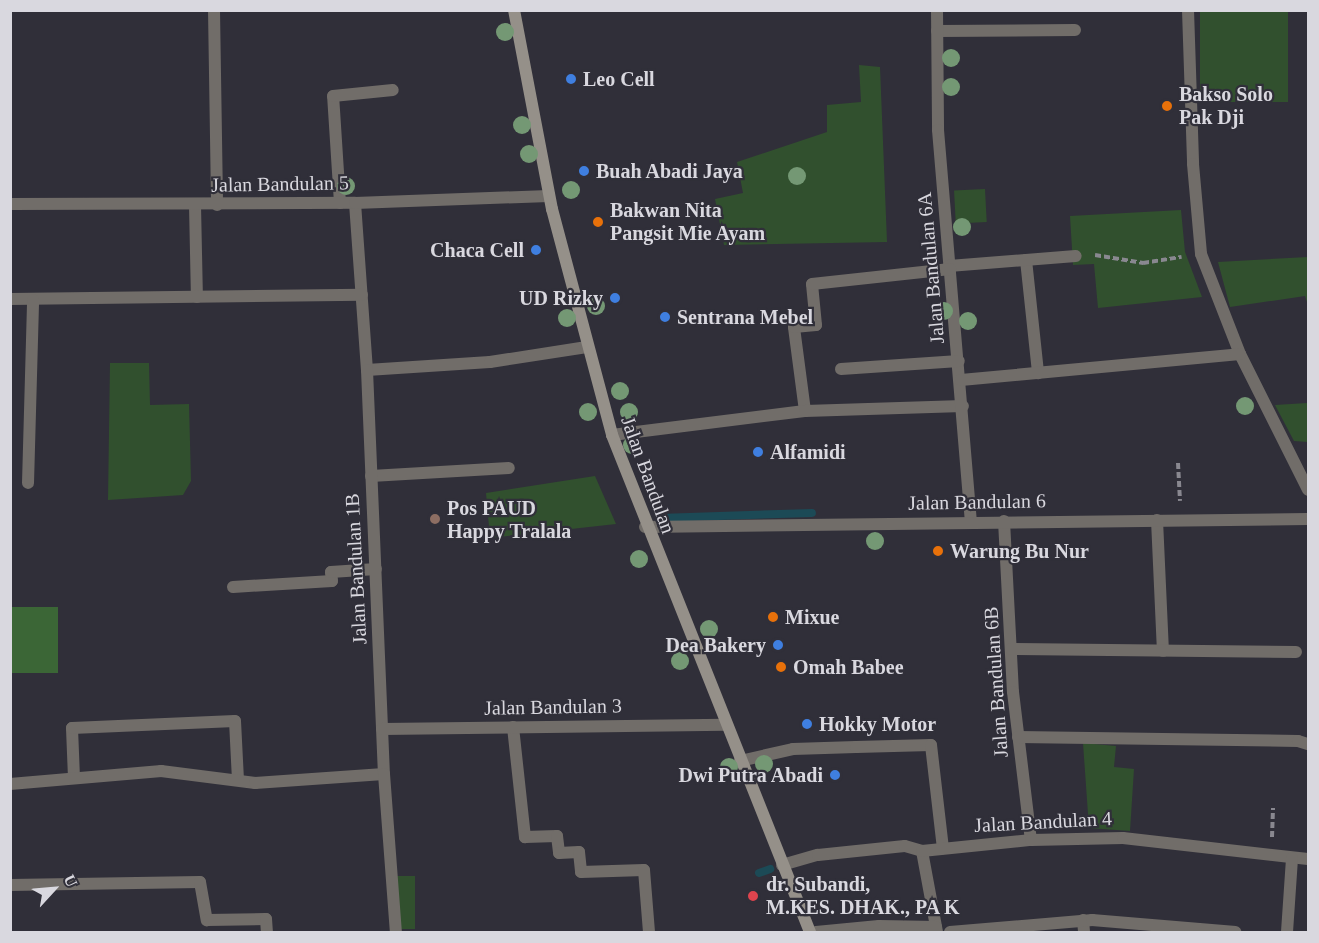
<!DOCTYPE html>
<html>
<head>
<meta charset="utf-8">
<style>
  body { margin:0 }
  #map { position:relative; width:1319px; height:943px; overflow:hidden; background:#302f39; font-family:"Times New Roman",serif }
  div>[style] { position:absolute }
  .green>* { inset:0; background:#31502e; transform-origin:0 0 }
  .forest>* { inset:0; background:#3b6636; transform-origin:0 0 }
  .stream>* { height:8px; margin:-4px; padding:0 4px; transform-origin:4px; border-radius:4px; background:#1c4a56 }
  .path>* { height:4px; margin-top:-2px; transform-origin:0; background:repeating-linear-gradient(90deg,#898890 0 6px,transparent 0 9px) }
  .lane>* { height:12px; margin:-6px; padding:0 6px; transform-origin:6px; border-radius:6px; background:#716d69 }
  .street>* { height:12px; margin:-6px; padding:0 6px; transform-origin:6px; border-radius:6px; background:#716d69 }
  .secondary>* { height:12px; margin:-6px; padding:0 6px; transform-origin:6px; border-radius:6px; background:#959089 }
  .trees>* { width:18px; height:18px; margin:-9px; border-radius:50%; background:#749874 }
  .dots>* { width:16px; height:16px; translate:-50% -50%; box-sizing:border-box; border:3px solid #302f39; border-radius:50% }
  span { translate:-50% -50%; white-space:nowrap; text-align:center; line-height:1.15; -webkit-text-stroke:4.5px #302f39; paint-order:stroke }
  .poi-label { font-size:20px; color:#d9d8df; font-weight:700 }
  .left { translate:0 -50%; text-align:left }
  .right { translate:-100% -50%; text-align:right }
  .street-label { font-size:20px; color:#d9d8df }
  .frame { position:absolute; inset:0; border:12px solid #d9d8df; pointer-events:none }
  .north { position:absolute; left:24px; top:859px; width:60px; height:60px; -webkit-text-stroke:4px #302f39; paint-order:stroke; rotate:64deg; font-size:16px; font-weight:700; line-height:24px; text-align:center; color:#d9d8df }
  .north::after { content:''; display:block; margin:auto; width:21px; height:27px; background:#d9d8df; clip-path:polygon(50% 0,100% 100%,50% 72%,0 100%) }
</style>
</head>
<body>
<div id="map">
  <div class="green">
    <div style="left:1200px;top:11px;width:88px;height:91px"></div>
    <div style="clip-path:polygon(859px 65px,880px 67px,887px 242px,724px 245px,715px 199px,743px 193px,737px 162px,827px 132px,827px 105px,861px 102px)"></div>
    <div style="left:985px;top:189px;width:33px;height:31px;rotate:87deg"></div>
    <div style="clip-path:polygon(1181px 210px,1185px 252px,1202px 297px,1098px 308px,1094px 264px,1073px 265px,1070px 216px)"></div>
    <div style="clip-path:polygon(1308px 257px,1308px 305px,1305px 296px,1230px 307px,1218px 262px)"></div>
    <div style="clip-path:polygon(110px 363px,149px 363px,150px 405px,189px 404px,191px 481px,183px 495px,108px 500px)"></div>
    <div style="clip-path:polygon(1307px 403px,1308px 442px,1294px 441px,1275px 405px)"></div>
    <div style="clip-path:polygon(595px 476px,616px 524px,490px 538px,486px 493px)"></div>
    <div style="clip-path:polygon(1083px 743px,1116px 746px,1114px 767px,1134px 769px,1130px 831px,1089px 828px)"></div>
    <div style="left:397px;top:876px;width:18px;height:53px"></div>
  </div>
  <div class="forest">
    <div style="left:10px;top:607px;width:48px;height:66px"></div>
  </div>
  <div class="stream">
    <div style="left:659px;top:518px;width:153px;rotate:-1.9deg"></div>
    <div style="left:759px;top:873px;width:12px;rotate:-20deg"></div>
  </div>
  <div class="path">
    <div style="left:1095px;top:255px;width:49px;rotate:9.5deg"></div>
    <div style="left:1143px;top:263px;width:39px;rotate:-9deg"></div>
    <div style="left:1178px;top:463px;width:38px;rotate:87deg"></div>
    <div style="left:1272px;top:837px;width:29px;rotate:-88deg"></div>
  </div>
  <div class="lane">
    <div style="left:937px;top:31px;width:138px;rotate:-0.4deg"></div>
    <div style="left:195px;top:205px;width:92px;rotate:88.8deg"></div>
    <div style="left:367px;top:370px;width:123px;rotate:-3.7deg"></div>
    <div style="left:490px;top:362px;width:98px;rotate:-8.8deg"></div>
    <div style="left:805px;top:411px;width:85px;rotate:-97.5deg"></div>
    <div style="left:794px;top:327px;width:22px;rotate:-5deg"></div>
    <div style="left:816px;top:325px;width:41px;rotate:-95.6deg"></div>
    <div style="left:612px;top:435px;width:194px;rotate:-7.1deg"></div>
    <div style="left:805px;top:411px;width:158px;rotate:-1.8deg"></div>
    <div style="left:371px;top:476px;width:138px;rotate:-3.3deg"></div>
    <div style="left:233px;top:587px;width:99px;rotate:-3.5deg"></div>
    <div style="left:332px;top:581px;width:9px;rotate:-96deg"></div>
    <div style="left:331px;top:572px;width:45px;rotate:-3.8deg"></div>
    <div style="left:513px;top:727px;width:111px;rotate:83.8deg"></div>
    <div style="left:525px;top:837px;width:32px;rotate:-2deg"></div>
    <div style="left:557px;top:836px;width:17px;rotate:83deg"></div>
    <div style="left:559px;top:853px;width:20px;rotate:-3deg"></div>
    <div style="left:579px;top:852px;width:20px;rotate:84deg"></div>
    <div style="left:581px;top:872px;width:63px;rotate:-1.8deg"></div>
    <div style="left:644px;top:870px;width:62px;rotate:85.4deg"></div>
    <div style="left:740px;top:761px;width:54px;rotate:-12.8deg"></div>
    <div style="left:793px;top:749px;width:63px;rotate:-1.8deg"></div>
    <div style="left:74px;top:778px;width:50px;rotate:-92.3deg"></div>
    <div style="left:72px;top:728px;width:163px;rotate:-2.5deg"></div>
    <div style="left:235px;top:721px;width:59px;rotate:87.1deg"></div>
    <div style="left:10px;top:784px;width:152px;rotate:-4.9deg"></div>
    <div style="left:161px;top:771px;width:95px;rotate:7.3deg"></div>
    <div style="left:255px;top:783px;width:129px;rotate:-4deg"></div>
    <div style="left:10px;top:885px;width:190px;rotate:-0.9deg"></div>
    <div style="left:200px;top:882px;width:39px;rotate:80deg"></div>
    <div style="left:207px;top:920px;width:59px;rotate:-1deg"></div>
    <div style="left:266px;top:919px;width:13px;rotate:86deg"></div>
  </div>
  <div class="street">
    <div style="left:214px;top:10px;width:195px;rotate:89.1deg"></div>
    <div style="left:937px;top:10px;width:120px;rotate:89.5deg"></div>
    <div style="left:938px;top:130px;width:393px;rotate:85.2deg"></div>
    <div style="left:1188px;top:10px;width:154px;rotate:88.1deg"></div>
    <div style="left:1193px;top:164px;width:90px;rotate:84.9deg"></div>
    <div style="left:1201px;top:254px;width:107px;rotate:68.7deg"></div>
    <div style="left:1240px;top:354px;width:152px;rotate:63.4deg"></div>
    <div style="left:340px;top:203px;width:107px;rotate:-93.7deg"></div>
    <div style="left:333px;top:96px;width:60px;rotate:-5.7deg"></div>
    <div style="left:355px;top:203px;width:167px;rotate:85.9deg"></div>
    <div style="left:367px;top:370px;width:404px;rotate:87.6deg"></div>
    <div style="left:384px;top:774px;width:158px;rotate:85.7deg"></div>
    <div style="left:10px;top:204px;width:345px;rotate:-0.2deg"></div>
    <div style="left:355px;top:203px;width:194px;rotate:-2.1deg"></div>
    <div style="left:1026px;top:260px;width:114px;rotate:83.9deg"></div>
    <div style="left:949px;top:266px;width:127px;rotate:-4.5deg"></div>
    <div style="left:812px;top:284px;width:139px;rotate:-6.2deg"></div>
    <div style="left:10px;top:299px;width:352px;rotate:-0.7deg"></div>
    <div style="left:841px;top:369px;width:118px;rotate:-3.9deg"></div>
    <div style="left:961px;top:380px;width:280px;rotate:-5.3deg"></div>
    <div style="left:28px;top:483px;width:183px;rotate:-88.4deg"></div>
    <div style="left:1157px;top:520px;width:131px;rotate:87.4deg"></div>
    <div style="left:1004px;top:521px;width:171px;rotate:87deg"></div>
    <div style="left:1013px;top:692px;width:149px;rotate:83.1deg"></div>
    <div style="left:645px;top:527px;width:663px;rotate:-0.69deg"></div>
    <div style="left:1011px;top:649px;width:285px;rotate:0.6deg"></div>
    <div style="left:382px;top:729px;width:343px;rotate:-0.7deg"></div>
    <div style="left:1018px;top:737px;width:280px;rotate:0.8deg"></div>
    <div style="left:1298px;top:741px;width:10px;rotate:17deg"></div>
    <div style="left:856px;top:747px;width:75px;rotate:-1.5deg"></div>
    <div style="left:931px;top:745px;width:104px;rotate:83.4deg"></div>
    <div style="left:922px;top:851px;width:82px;rotate:79.5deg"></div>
    <div style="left:782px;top:865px;width:37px;rotate:-16deg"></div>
    <div style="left:818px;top:855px;width:87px;rotate:-5.9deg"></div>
    <div style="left:905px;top:846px;width:18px;rotate:16deg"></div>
    <div style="left:922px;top:851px;width:110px;rotate:-5.8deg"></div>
    <div style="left:1031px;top:840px;width:92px;rotate:-1.2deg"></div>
    <div style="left:1123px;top:838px;width:186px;rotate:6.5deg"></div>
    <div style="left:1083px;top:920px;width:12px;rotate:85deg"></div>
    <div style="left:816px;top:932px;width:63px;rotate:-5.4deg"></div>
    <div style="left:879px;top:926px;width:57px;rotate:1deg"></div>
    <div style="left:950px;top:932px;width:143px;rotate:-4.8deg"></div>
    <div style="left:1092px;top:920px;width:144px;rotate:4.8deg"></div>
    <div style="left:1287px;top:932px;width:74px;rotate:-86.1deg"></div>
  </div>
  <div class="secondary">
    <div style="left:514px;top:10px;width:203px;rotate:79.2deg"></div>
    <div style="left:552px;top:209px;width:234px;rotate:75.1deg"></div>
    <div style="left:612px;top:435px;width:535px;rotate:68.28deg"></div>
  </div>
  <div class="trees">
    <div style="left:505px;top:32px"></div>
    <div style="left:951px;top:58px"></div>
    <div style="left:951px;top:87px"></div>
    <div style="left:522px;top:125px"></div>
    <div style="left:529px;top:154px"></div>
    <div style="left:797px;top:176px"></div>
    <div style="left:346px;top:186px"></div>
    <div style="left:571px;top:190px"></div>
    <div style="left:962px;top:227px"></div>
    <div style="left:596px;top:306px"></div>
    <div style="left:944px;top:311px"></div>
    <div style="left:567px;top:318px"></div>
    <div style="left:968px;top:321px"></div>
    <div style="left:620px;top:391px"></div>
    <div style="left:1245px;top:406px"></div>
    <div style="left:588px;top:412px"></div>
    <div style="left:629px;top:412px"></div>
    <div style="left:632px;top:445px"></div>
    <div style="left:875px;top:541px"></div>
    <div style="left:639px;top:559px"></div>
    <div style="left:709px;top:629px"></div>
    <div style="left:680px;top:661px"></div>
    <div style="left:764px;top:764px"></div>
    <div style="left:729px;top:767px"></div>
  </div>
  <div class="dots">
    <div style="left:571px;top:79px;background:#3f7fe0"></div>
    <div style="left:1167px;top:106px;background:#e8710a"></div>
    <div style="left:584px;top:171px;background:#3f7fe0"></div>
    <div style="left:598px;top:222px;background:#e8710a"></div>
    <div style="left:536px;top:250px;background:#3f7fe0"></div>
    <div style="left:615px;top:298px;background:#3f7fe0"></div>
    <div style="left:665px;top:317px;background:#3f7fe0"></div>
    <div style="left:758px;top:452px;background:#3f7fe0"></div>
    <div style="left:435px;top:519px;background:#8d6e63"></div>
    <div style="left:938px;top:551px;background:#e8710a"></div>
    <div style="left:773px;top:617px;background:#e8710a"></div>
    <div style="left:778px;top:645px;background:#3f7fe0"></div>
    <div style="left:781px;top:667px;background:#e8710a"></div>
    <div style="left:807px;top:724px;background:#3f7fe0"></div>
    <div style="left:835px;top:775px;background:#3f7fe0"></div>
    <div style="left:753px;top:896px;background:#e0444e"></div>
  </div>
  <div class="poi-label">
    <span class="left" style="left:583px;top:79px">Leo Cell</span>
    <span class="left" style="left:1179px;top:106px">Bakso Solo<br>Pak Dji</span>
    <span class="left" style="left:596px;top:171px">Buah Abadi Jaya</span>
    <span class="left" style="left:610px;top:222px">Bakwan Nita<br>Pangsit Mie Ayam</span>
    <span class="right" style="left:524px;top:250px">Chaca Cell</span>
    <span class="right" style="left:603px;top:298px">UD Rizky</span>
    <span class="left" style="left:677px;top:317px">Sentrana Mebel</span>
    <span class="left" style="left:770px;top:452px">Alfamidi</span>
    <span class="left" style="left:447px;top:520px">Pos PAUD<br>Happy Tralala</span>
    <span class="left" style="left:950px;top:551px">Warung Bu Nur</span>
    <span class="left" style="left:785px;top:617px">Mixue</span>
    <span class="right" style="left:766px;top:645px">Dea Bakery</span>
    <span class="left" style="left:793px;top:667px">Omah Babee</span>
    <span class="left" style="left:819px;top:724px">Hokky Motor</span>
    <span class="right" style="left:823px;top:775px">Dwi Putra Abadi</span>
    <span class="left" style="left:766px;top:896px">dr. Subandi,<br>M.KES. DHAK., PA K</span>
  </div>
  <div class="street-label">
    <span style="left:280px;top:184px;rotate:-1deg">Jalan Bandulan 5</span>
    <span style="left:931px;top:268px;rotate:-95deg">Jalan Bandulan 6A</span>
    <span style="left:648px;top:475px;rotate:70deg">Jalan Bandulan</span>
    <span style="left:977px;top:502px;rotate:-1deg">Jalan Bandulan 6</span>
    <span style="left:356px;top:569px;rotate:-93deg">Jalan Bandulan 1B</span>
    <span style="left:996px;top:682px;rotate:-94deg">Jalan Bandulan 6B</span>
    <span style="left:553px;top:707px;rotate:-1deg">Jalan Bandulan 3</span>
    <span style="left:1043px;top:822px;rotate:-3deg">Jalan Bandulan 4</span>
  </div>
  <div class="frame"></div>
  <div class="north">U</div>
</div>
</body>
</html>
